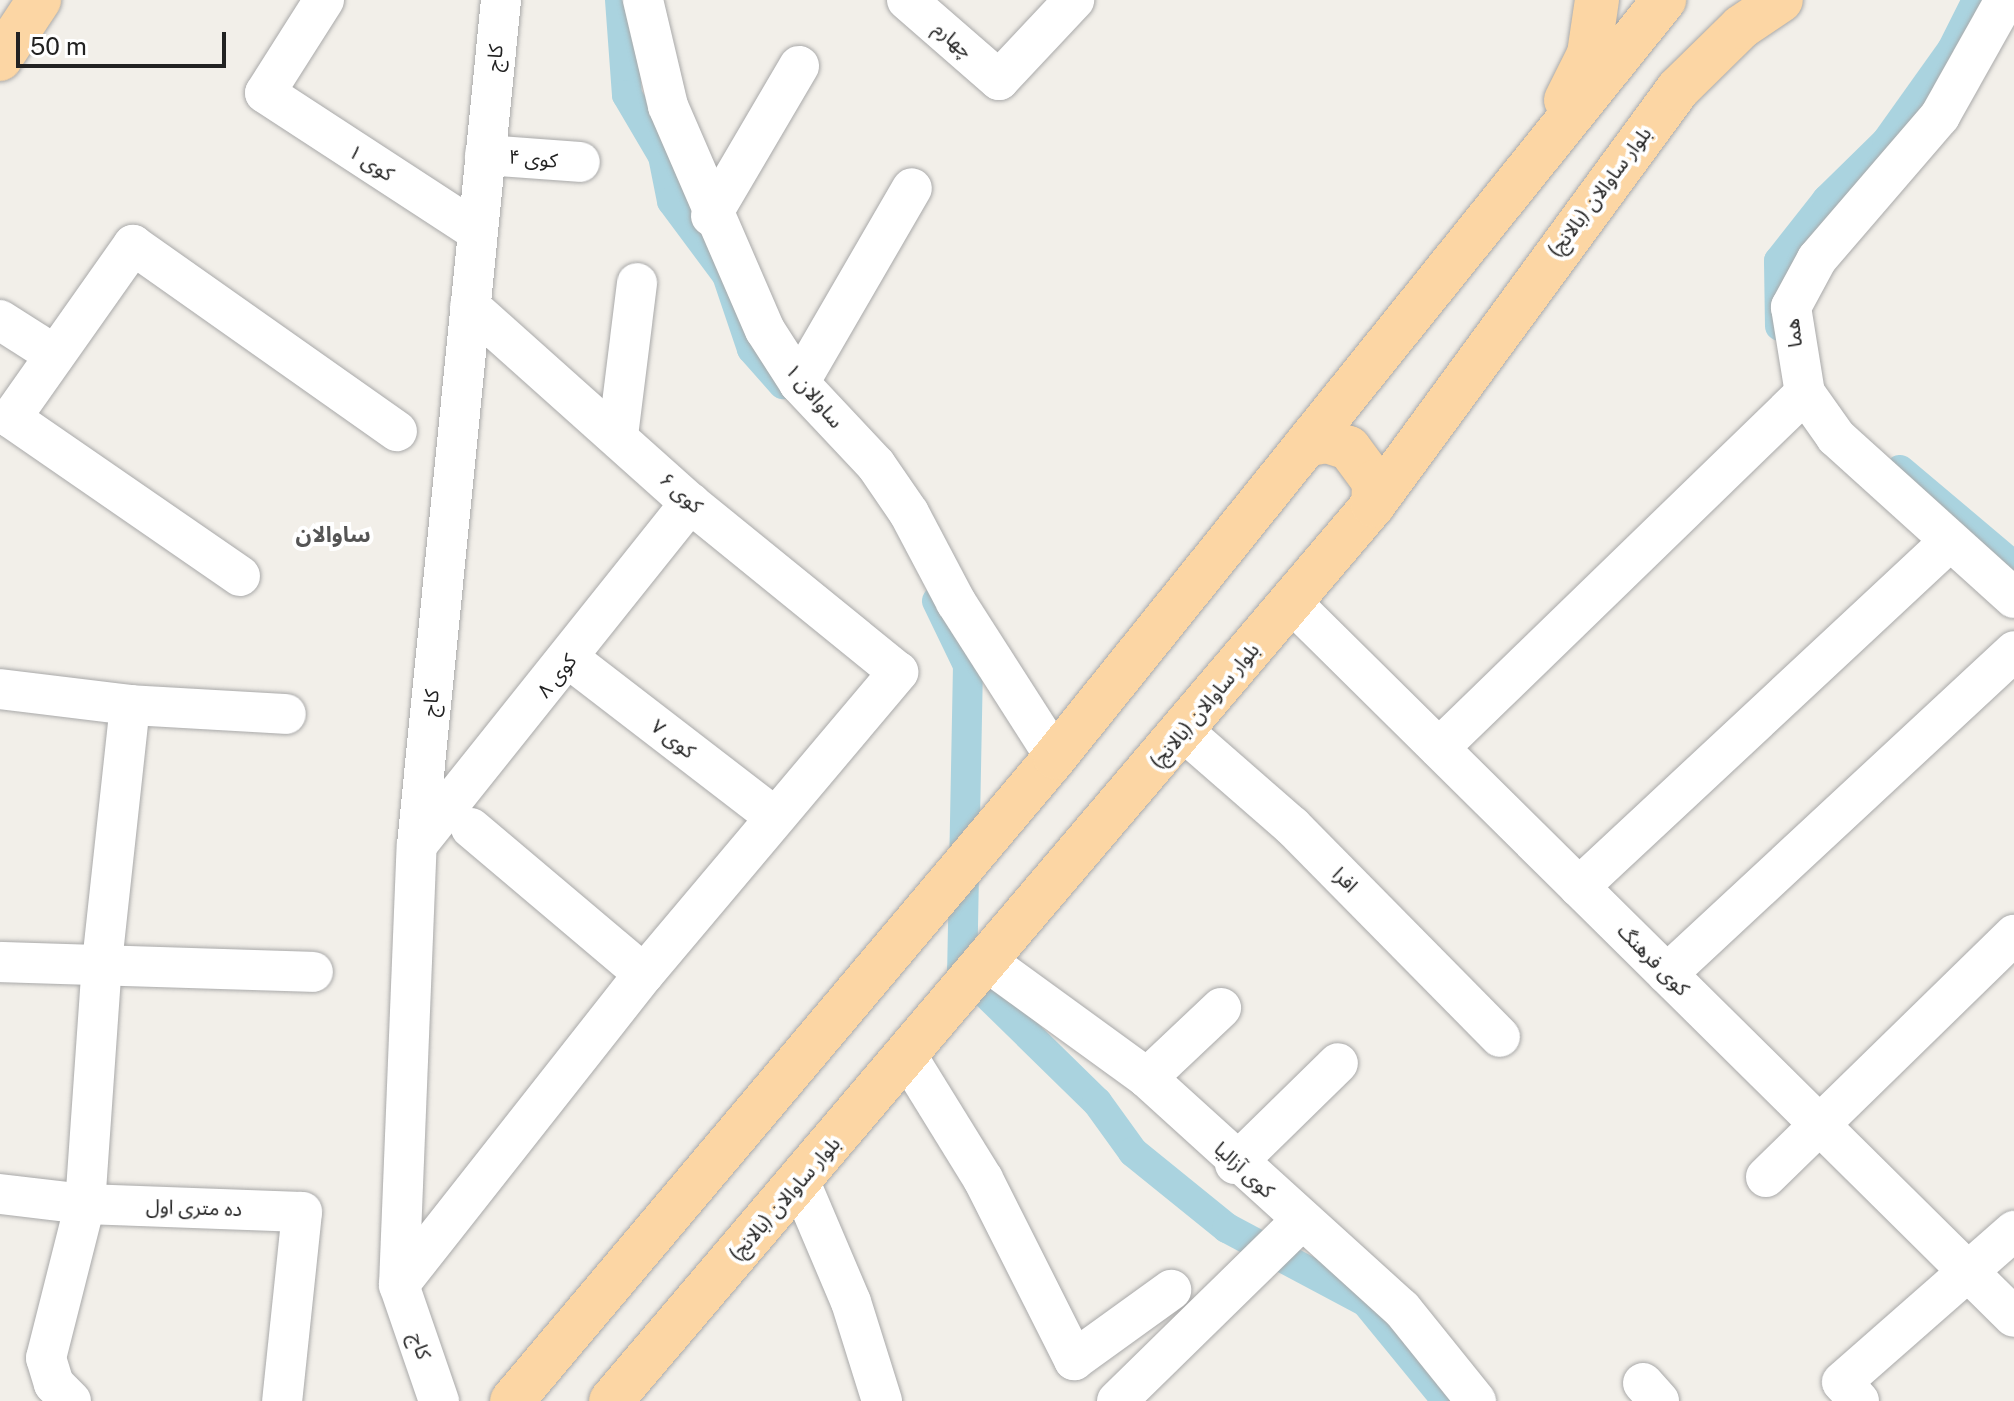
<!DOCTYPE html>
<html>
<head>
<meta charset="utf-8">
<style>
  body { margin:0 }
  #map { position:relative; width:2014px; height:1401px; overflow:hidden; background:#f2efe9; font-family:"Public Sans","Noto Sans Arabic",sans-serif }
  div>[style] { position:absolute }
  .canal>* { height:30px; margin:-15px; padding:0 15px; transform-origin:15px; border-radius:15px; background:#aad3df }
  .roads { filter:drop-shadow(0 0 2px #a9a9a9) drop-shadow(0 0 2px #a9a9a9) }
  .minor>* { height:40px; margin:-20px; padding:0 20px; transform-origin:20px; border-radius:20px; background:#fff }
  .major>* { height:44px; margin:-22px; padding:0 22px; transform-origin:22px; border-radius:22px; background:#fcd6a4 }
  span { translate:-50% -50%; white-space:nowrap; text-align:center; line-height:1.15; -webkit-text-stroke:8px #fff; paint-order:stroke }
  .street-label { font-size:20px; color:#222 }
  .neighbourhood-label { font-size:22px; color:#555; font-weight:700 }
  .scale { position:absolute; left:16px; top:32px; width:210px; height:36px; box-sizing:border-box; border:4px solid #222; border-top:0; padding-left:10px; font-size:24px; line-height:28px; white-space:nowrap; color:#222; -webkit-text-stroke:6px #fff; paint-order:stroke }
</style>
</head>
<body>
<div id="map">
  <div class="canal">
    <div style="left:620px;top:0;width:95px;rotate:85.8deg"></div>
    <div style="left:627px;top:95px;width:71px;rotate:59.5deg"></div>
    <div style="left:663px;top:156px;width:46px;rotate:78.7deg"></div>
    <div style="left:672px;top:201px;width:92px;rotate:53.4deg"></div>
    <div style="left:727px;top:275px;width:78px;rotate:71.3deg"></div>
    <div style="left:752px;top:349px;width:47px;rotate:48.5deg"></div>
    <div style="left:1780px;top:326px;width:65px;rotate:-90.9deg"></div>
    <div style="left:1779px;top:261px;width:78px;rotate:-51.8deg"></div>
    <div style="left:1827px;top:200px;width:84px;rotate:-44.5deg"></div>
    <div style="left:1887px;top:141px;width:112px;rotate:-54.5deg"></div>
    <div style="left:1952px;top:50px;width:56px;rotate:-63.4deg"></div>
    <div style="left:1900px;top:470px;width:149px;rotate:40.1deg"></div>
    <div style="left:937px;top:601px;width:71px;rotate:64.2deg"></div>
    <div style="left:968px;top:665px;width:305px;rotate:91.1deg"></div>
    <div style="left:962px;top:970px;width:189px;rotate:44.4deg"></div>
    <div style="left:1097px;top:1102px;width:62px;rotate:54.2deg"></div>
    <div style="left:1133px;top:1152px;width:121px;rotate:39deg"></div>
    <div style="left:1227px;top:1228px;width:157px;rotate:28deg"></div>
    <div style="left:1366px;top:1302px;width:128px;rotate:50.7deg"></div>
  </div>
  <div class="roads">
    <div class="minor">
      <div style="left:324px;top:0;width:110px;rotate:122.4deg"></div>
      <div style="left:265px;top:93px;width:254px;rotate:33.1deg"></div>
      <div style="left:643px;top:0;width:109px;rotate:76.7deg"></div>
      <div style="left:668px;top:106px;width:244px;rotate:66.6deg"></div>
      <div style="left:765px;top:330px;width:63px;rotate:57.3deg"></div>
      <div style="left:799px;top:383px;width:112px;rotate:46.8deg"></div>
      <div style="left:876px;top:465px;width:58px;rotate:55.5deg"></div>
      <div style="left:909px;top:513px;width:101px;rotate:62.2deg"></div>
      <div style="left:956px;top:602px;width:184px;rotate:57.4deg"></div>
      <div style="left:907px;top:0;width:122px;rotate:41deg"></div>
      <div style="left:999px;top:80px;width:110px;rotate:-46.8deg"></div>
      <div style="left:2005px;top:0;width:133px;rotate:119.3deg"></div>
      <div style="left:1940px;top:116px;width:189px;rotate:130.7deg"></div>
      <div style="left:1817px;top:259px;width:55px;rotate:118.4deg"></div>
      <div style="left:1791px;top:307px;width:87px;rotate:80.8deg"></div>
      <div style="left:1805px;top:393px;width:54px;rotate:54.8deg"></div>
      <div style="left:1836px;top:437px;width:240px;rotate:42.1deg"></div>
      <div style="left:485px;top:155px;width:95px;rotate:4.2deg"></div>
      <div style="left:711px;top:216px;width:174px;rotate:-59.6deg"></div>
      <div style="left:0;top:320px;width:65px;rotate:32.5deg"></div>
      <div style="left:799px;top:383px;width:225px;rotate:-59.9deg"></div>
      <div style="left:618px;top:436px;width:154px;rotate:-82.9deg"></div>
      <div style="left:240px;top:576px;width:278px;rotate:-145.4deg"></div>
      <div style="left:11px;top:418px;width:212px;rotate:-54.8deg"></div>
      <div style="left:133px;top:245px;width:323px;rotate:35.2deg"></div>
      <div style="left:1292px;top:603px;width:1015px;rotate:44.68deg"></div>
      <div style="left:571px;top:660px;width:257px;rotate:37.6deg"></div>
      <div style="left:0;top:689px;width:131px;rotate:7deg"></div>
      <div style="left:130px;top:705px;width:259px;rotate:96.2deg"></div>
      <div style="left:102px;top:962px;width:243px;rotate:94deg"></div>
      <div style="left:85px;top:1204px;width:159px;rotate:104.2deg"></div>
      <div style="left:46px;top:1358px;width:27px;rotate:73deg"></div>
      <div style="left:54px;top:1384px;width:24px;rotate:45deg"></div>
      <div style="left:130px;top:705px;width:156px;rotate:3.3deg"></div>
      <div style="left:1183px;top:731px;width:145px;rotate:41.1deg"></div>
      <div style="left:1292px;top:826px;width:296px;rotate:45.4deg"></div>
      <div style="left:1439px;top:748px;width:510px;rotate:-44.13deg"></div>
      <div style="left:471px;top:828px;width:226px;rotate:40.2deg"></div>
      <div style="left:417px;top:845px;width:438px;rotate:-51.4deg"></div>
      <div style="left:1579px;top:887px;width:506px;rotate:-43deg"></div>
      <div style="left:0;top:962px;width:313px;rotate:1.8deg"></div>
      <div style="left:989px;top:963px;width:195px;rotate:36deg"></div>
      <div style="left:1147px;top:1078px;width:344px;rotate:42.2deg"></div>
      <div style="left:1402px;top:1309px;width:118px;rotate:51.2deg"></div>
      <div style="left:1667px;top:974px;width:474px;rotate:-42.9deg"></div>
      <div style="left:907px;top:1056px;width:145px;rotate:58.3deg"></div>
      <div style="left:983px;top:1179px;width:203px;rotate:63.3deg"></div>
      <div style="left:1074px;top:1360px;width:120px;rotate:-35.8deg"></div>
      <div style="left:1147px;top:1078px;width:102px;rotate:-43.4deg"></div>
      <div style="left:1235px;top:1164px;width:144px;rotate:-44.4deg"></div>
      <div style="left:1766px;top:1177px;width:347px;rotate:-44.3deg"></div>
      <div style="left:800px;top:1182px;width:130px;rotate:67deg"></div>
      <div style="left:851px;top:1302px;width:104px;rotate:72.6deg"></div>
      <div style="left:0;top:1194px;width:86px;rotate:6.7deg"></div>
      <div style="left:85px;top:1204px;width:217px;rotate:2.1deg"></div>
      <div style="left:302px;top:1212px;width:190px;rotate:96deg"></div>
      <div style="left:399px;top:1285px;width:396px;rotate:-51.8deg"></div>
      <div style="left:644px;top:974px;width:395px;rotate:-49.9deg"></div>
      <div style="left:898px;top:672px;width:268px;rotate:-140.9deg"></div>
      <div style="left:690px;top:503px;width:295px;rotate:-138.2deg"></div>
      <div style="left:1643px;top:1383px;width:24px;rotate:48deg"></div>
      <div style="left:439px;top:1401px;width:123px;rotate:-109deg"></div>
      <div style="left:399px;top:1285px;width:440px;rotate:-87.7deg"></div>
      <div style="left:417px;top:845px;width:849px;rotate:-84.32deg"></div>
      <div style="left:1117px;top:1401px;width:257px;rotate:-44.4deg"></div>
      <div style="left:1859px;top:1401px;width:25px;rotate:-132deg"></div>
      <div style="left:1842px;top:1382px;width:229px;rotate:-41.3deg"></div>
    </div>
    <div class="major">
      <div style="left:0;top:59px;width:71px;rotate:-56.5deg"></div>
      <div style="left:1566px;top:100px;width:51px;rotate:-63.4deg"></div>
      <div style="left:1589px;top:54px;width:55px;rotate:-81.6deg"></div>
      <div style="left:1306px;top:445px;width:21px;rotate:-11deg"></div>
      <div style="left:1327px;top:441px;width:23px;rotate:18deg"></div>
      <div style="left:1349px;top:448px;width:42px;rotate:53.7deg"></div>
      <div style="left:1374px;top:482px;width:23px;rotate:92deg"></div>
      <div style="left:512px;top:1401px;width:842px;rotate:-49.86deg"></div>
      <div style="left:1055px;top:757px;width:972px;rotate:-51.18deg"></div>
      <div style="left:611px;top:1401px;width:1176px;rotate:-49.62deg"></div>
      <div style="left:1373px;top:505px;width:516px;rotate:-53.75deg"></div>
      <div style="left:1678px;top:89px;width:88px;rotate:-44.5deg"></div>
      <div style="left:1741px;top:27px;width:48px;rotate:-34deg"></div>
    </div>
  </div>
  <div class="street-label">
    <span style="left:953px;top:40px;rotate:41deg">چهارم</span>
    <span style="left:495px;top:58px;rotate:-84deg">کاج</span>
    <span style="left:533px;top:159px;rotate:5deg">کوی ۴</span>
    <span style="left:371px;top:163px;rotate:33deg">کوی ۱</span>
    <span style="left:1600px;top:192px;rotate:-53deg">بلوار ساوالان (بالانج)</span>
    <span style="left:1794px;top:333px;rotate:-97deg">هما</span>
    <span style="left:814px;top:396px;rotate:50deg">ساوالان ۱</span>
    <span style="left:681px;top:493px;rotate:42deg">کوی ۶</span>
    <span style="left:557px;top:676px;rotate:-51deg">کوی ۸</span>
    <span style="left:431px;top:703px;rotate:-84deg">کاج</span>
    <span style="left:1205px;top:706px;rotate:-50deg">بلوار ساوالان (بالانج)</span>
    <span style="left:673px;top:739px;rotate:38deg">کوی ۷</span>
    <span style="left:1345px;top:880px;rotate:45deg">افرا</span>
    <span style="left:1653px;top:960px;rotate:45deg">کوی فرهنگ</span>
    <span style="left:1244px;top:1170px;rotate:42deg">کوی آزالیا</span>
    <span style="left:785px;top:1199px;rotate:-49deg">بلوار ساوالان (بالانج)</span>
    <span style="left:194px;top:1208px;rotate:2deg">ده متری اول</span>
    <span style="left:420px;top:1346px;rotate:71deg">کاج</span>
  </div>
  <div class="neighbourhood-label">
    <span style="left:333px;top:535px">ساوالان</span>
  </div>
  <div class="scale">50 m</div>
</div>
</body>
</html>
